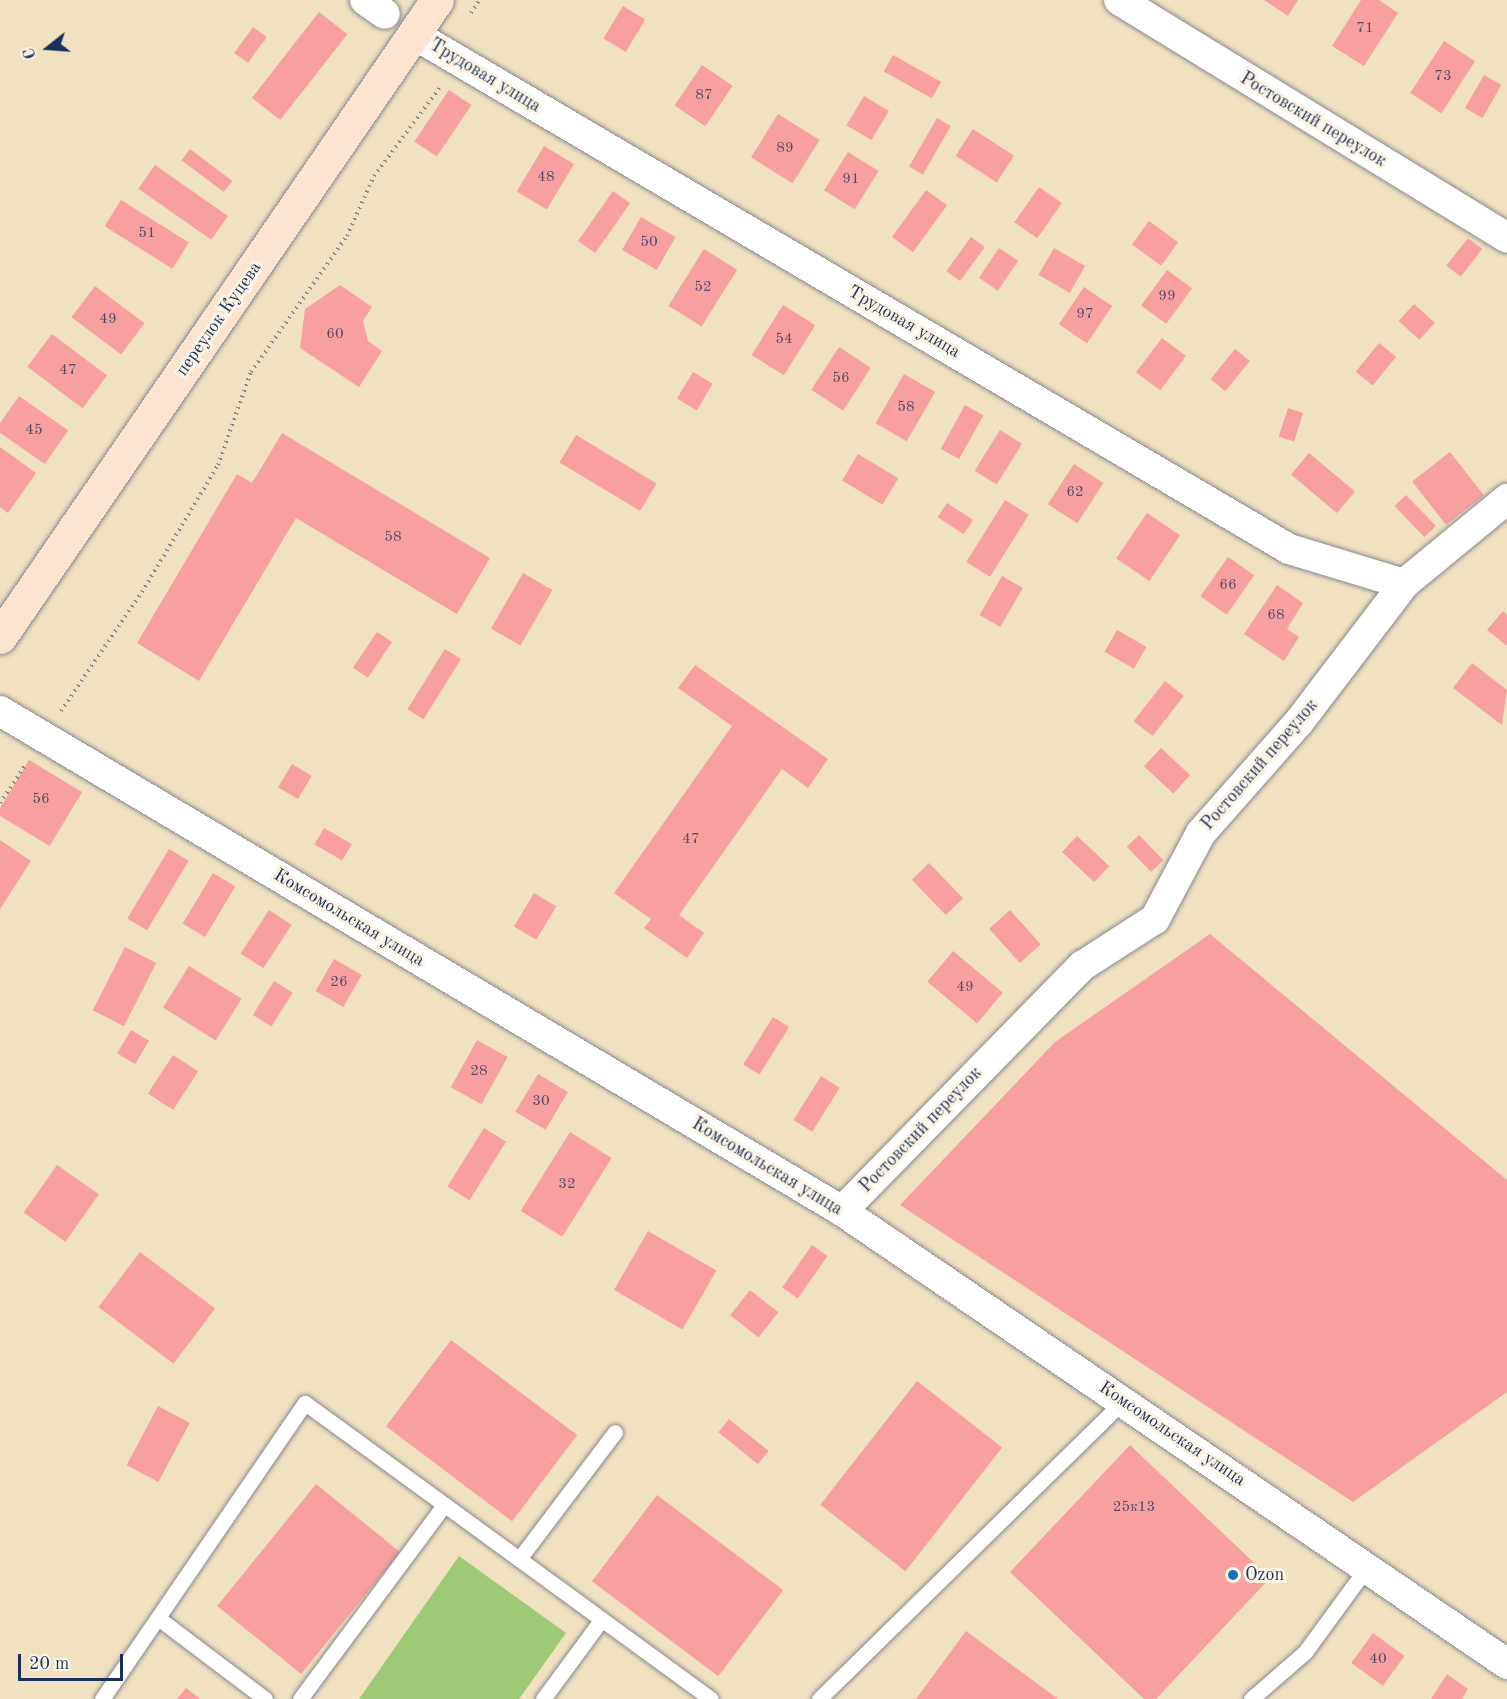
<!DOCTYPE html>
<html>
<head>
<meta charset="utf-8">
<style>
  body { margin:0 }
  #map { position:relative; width:1507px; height:1699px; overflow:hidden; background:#f0e1c0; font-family:"Old Standard TT",serif }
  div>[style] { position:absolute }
  .green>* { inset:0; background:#9ec975 }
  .building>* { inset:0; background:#f8a09f; transform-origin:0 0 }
  .path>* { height:4px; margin-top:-2px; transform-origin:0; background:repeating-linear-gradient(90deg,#86888f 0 1.5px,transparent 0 6px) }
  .roads { filter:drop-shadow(0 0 2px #86888f) drop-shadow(0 0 2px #86888f) }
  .lane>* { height:15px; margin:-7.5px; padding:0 7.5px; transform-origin:7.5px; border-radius:7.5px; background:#fff }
  .street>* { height:30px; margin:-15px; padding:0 15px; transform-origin:15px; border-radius:15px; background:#fff }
  .secondary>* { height:33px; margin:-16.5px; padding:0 16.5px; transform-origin:16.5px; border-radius:16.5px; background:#fde4d1 }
  .dots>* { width:16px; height:16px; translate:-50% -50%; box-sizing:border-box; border:3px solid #fcf5e5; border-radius:50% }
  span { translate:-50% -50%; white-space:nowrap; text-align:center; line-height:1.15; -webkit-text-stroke:6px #fcf5e5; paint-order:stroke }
  .number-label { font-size:15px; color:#524b6e }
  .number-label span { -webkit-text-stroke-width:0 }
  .street-label { font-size:18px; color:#1b2f5e }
  .poi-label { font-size:18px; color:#1b2f5e }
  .left { translate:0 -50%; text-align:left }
  .north { position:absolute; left:18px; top:18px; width:60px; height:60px; -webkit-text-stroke:4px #fcf5e5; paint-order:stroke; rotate:253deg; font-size:16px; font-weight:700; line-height:24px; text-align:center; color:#1b2f5e }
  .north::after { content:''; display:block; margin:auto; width:21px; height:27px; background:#1b2f5e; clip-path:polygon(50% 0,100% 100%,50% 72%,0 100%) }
  .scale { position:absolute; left:18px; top:1654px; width:105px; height:27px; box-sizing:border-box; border:3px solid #1b2f5e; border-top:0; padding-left:8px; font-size:18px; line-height:21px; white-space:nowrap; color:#1b2f5e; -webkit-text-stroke:4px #fcf5e5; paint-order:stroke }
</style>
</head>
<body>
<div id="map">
  <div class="green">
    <div style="clip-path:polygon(459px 1556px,566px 1633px,519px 1699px,359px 1699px)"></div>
  </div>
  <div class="building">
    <div style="clip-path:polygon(1264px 0,1298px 0,1288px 16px)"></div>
    <div style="clip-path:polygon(1361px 0,1379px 0,1398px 13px,1364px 66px,1332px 46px)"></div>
    <div style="left:623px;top:6px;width:26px;height:38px;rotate:31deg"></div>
    <div style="left:319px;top:12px;width:36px;height:109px;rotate:38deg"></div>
    <div style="left:253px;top:27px;width:17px;height:32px;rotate:36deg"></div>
    <div style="left:1444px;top:41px;width:37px;height:62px;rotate:33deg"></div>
    <div style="left:893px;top:55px;width:55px;height:19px;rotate:29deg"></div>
    <div style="left:702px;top:65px;width:37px;height:49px;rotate:34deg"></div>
    <div style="left:1484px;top:75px;width:20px;height:38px;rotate:30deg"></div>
    <div style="left:449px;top:90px;width:27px;height:62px;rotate:34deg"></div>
    <div style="left:864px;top:96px;width:29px;height:34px;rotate:31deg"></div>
    <div style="left:778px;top:114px;width:49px;height:51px;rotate:32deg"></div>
    <div style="left:937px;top:118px;width:16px;height:56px;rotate:30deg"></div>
    <div style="left:973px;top:129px;width:49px;height:32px;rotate:33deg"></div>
    <div style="left:544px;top:146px;width:35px;height:53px;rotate:31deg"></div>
    <div style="left:190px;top:149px;width:53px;height:14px;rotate:37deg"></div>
    <div style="left:848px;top:152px;width:36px;height:45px;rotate:32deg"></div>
    <div style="left:155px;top:165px;width:89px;height:29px;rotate:35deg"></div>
    <div style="left:1039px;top:187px;width:28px;height:43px;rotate:35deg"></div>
    <div style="left:926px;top:190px;width:26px;height:58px;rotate:36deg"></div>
    <div style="left:613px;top:191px;width:21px;height:61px;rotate:35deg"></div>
    <div style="left:121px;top:200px;width:80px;height:31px;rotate:32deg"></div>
    <div style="left:641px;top:217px;width:40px;height:38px;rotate:30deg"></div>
    <div style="left:1149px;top:221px;width:36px;height:29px;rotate:36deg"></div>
    <div style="left:971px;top:237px;width:17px;height:42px;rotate:36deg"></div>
    <div style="left:1468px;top:238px;width:18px;height:35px;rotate:38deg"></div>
    <div style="left:999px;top:248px;width:23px;height:36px;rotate:34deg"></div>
    <div style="left:1054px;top:248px;width:36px;height:31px;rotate:30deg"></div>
    <div style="left:704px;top:249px;width:39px;height:67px;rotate:32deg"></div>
    <div style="left:1167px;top:270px;width:31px;height:44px;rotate:36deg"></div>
    <div style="clip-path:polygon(340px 285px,372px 307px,363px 321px,368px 341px,382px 351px,359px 387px,300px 348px,305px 309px)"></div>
    <div style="left:95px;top:286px;width:62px;height:39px;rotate:37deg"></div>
    <div style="left:1084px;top:287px;width:34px;height:45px;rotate:34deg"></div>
    <div style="left:1414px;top:304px;width:28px;height:23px;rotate:42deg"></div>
    <div style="left:783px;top:305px;width:38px;height:59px;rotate:32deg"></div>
    <div style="left:52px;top:334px;width:69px;height:41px;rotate:37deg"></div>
    <div style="left:1162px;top:338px;width:30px;height:43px;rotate:37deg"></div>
    <div style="left:1379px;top:343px;width:22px;height:37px;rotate:39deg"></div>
    <div style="left:839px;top:347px;width:38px;height:51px;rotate:33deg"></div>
    <div style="left:1235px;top:349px;width:19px;height:39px;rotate:39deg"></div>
    <div style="left:693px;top:372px;width:23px;height:31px;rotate:31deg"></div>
    <div style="left:904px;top:374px;width:36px;height:57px;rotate:30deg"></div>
    <div style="left:19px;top:396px;width:60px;height:41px;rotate:35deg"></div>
    <div style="left:965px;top:405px;width:21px;height:50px;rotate:29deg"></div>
    <div style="left:1288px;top:408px;width:16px;height:30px;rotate:18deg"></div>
    <div style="left:1000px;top:430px;width:26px;height:48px;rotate:32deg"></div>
    <div style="clip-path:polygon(282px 433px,490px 558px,457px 614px,296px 518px,199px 681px,137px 643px,237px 474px,252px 483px)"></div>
    <div style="left:576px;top:435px;width:94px;height:32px;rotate:31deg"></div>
    <div style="clip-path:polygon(0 447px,36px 473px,8px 513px,0 507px)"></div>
    <div style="left:1450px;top:452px;width:55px;height:48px;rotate:52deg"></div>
    <div style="left:1309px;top:453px;width:60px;height:28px;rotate:40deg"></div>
    <div style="left:858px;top:454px;width:47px;height:31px;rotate:31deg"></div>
    <div style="left:1074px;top:464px;width:35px;height:48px;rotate:33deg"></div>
    <div style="left:1406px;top:495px;width:43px;height:16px;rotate:46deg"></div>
    <div style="left:1005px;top:500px;width:28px;height:73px;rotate:32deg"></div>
    <div style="left:947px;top:503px;width:31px;height:17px;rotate:33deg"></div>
    <div style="left:1147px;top:513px;width:40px;height:55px;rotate:34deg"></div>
    <div style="left:1228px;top:557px;width:32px;height:48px;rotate:35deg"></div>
    <div style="left:523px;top:573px;width:34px;height:64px;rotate:30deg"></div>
    <div style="left:1002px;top:576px;width:24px;height:45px;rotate:30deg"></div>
    <div style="clip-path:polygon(1277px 585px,1303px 603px,1287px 629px,1299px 637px,1284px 661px,1244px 634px)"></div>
    <div style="clip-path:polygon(1503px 611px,1507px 615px,1507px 646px,1487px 630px)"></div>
    <div style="left:1117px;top:630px;width:34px;height:25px;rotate:30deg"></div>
    <div style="left:377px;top:632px;width:18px;height:43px;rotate:34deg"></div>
    <div style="left:445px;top:649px;width:19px;height:71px;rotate:32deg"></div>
    <div style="clip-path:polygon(1472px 663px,1507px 690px,1502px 725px,1453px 688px)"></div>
    <div style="clip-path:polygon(695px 665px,828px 759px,808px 788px,782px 769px,679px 915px,704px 933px,687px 958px,644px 928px,651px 919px,614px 893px,732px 726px,678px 688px)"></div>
    <div style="left:1165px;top:681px;width:24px;height:51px;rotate:38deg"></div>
    <div style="left:1161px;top:748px;width:40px;height:25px;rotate:43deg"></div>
    <div style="left:29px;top:760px;width:62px;height:63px;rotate:31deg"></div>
    <div style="left:292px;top:764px;width:23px;height:27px;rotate:31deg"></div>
    <div style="left:324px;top:828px;width:32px;height:19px;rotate:30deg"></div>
    <div style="left:1139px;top:835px;width:35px;height:17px;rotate:46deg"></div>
    <div style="left:1077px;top:836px;width:44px;height:22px;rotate:43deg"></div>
    <div style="clip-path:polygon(0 840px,31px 861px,0 909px)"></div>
    <div style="left:169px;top:849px;width:23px;height:81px;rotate:31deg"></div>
    <div style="left:929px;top:863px;width:49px;height:24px;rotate:46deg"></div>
    <div style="left:213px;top:873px;width:26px;height:59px;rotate:31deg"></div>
    <div style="left:534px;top:893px;width:26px;height:39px;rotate:31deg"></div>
    <div style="left:269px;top:910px;width:27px;height:52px;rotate:33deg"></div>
    <div style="left:1010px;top:910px;width:46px;height:28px;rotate:48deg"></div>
    <div style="clip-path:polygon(1210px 934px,1507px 1180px,1507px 1392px,1353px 1502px,900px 1205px,1055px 1042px)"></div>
    <div style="left:125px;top:947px;width:35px;height:71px;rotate:27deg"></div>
    <div style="left:953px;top:951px;width:65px;height:40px;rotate:40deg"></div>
    <div style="left:334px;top:959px;width:32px;height:37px;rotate:30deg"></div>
    <div style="left:189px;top:966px;width:62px;height:49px;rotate:32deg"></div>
    <div style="left:274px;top:981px;width:22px;height:40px;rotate:32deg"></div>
    <div style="left:773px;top:1017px;width:19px;height:56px;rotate:32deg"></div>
    <div style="left:131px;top:1030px;width:21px;height:27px;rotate:31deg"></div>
    <div style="left:477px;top:1040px;width:35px;height:54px;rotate:29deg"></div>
    <div style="left:173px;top:1055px;width:30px;height:46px;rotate:33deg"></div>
    <div style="left:538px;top:1074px;width:35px;height:44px;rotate:31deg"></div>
    <div style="left:821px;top:1076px;width:22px;height:52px;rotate:32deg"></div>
    <div style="left:484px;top:1128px;width:26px;height:69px;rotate:32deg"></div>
    <div style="left:570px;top:1132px;width:49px;height:93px;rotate:32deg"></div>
    <div style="left:57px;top:1165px;width:51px;height:58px;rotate:35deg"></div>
    <div style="left:648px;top:1231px;width:79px;height:68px;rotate:30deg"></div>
    <div style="left:812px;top:1245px;width:19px;height:52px;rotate:35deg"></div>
    <div style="left:140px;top:1252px;width:94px;height:69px;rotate:37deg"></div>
    <div style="left:750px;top:1290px;width:36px;height:32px;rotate:38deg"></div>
    <div style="left:451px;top:1340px;width:158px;height:108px;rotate:37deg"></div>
    <div style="left:917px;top:1381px;width:108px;height:157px;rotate:38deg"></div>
    <div style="left:158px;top:1406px;width:36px;height:67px;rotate:28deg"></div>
    <div style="left:729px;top:1419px;width:51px;height:17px;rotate:39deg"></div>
    <div style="clip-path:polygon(1130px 1445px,1270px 1578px,1156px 1699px,1144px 1699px,1010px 1572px)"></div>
    <div style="left:316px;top:1484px;width:108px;height:157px;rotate:39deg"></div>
    <div style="left:657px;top:1495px;width:158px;height:108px;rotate:37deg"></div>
    <div style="clip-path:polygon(966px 1631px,1058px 1699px,916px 1699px)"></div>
    <div style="left:1373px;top:1633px;width:39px;height:37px;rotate:36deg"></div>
    <div style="clip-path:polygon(1447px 1674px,1468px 1689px,1462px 1699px,1431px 1699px)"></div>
    <div style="clip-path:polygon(186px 1688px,200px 1699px,177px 1699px)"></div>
  </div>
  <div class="path">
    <div style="left:471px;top:13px;width:15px;rotate:-58deg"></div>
    <div style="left:61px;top:711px;width:144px;rotate:-55.8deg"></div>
    <div style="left:142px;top:592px;width:148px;rotate:-59.1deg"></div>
    <div style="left:218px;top:465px;width:99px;rotate:-70.5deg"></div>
    <div style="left:251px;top:372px;width:166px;rotate:-54.8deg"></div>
    <div style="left:347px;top:236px;width:66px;rotate:-65.8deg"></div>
    <div style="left:374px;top:176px;width:111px;rotate:-53.4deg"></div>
    <div style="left:0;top:803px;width:47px;rotate:-56.3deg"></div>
  </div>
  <div class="roads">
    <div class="lane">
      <div style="left:519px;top:1559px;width:159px;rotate:-52.9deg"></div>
      <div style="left:158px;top:1618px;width:134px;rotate:37.1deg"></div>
      <div style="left:102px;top:1699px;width:359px;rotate:-55.6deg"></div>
      <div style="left:305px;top:1403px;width:502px;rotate:36.09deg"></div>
      <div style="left:300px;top:1699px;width:242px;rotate:-53.4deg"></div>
      <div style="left:543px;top:1699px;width:99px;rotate:-53.6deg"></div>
      <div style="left:819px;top:1699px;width:426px;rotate:-44.4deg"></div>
      <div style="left:1251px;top:1699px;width:72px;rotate:-41deg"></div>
      <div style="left:1305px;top:1652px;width:107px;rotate:-53.8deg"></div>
    </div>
    <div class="street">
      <div style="left:365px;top:0;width:24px;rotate:35deg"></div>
      <div style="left:1119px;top:0;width:455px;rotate:31.5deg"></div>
      <div style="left:415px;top:35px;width:1014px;rotate:30.46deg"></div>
      <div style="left:1289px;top:549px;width:120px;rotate:16.9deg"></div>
      <div style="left:0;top:711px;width:979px;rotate:30.7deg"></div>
      <div style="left:842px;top:1211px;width:805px;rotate:34.26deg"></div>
      <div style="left:842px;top:1211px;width:343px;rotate:-45.6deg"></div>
      <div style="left:1082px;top:966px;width:87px;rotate:-32.8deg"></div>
      <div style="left:1155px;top:919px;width:98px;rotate:-61.9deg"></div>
      <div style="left:1201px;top:833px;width:148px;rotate:-48.6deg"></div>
      <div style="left:1299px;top:722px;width:173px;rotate:-52.7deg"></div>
      <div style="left:1404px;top:584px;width:134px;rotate:-39.5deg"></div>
    </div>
    <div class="secondary">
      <div style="left:0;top:637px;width:772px;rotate:-55.55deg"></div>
    </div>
  </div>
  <div class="dots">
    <div style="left:1233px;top:1575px;background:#1f6fb2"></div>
  </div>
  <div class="number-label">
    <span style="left:1365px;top:29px">71</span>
    <span style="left:1443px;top:77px">73</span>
    <span style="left:704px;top:96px">87</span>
    <span style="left:785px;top:149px">89</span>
    <span style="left:546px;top:178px">48</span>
    <span style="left:851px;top:180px">91</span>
    <span style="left:147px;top:234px">51</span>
    <span style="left:649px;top:243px">50</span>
    <span style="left:703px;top:288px">52</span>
    <span style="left:1167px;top:297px">99</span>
    <span style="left:1085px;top:315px">97</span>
    <span style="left:108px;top:320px">49</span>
    <span style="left:335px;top:335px">60</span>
    <span style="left:784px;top:340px">54</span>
    <span style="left:68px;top:371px">47</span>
    <span style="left:841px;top:379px">56</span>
    <span style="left:906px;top:408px">58</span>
    <span style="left:34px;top:431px">45</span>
    <span style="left:1075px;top:493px">62</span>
    <span style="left:393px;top:538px">58</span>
    <span style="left:1228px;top:586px">66</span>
    <span style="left:1276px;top:616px">68</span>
    <span style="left:41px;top:800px">56</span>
    <span style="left:691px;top:840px">47</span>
    <span style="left:339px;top:983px">26</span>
    <span style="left:965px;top:988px">49</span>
    <span style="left:479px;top:1072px">28</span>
    <span style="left:541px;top:1102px">30</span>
    <span style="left:567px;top:1185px">32</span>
    <span style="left:1134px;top:1508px">25к13</span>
    <span style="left:1378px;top:1660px">40</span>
  </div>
  <div class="street-label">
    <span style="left:485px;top:76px;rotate:31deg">Трудовая улица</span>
    <span style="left:1313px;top:120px;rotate:31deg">Ростовский переулок</span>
    <span style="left:219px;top:319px;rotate:-55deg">переулок Куцева</span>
    <span style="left:904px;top:322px;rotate:30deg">Трудовая улица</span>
    <span style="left:1260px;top:765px;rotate:-49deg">Ростовский переулок</span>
    <span style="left:349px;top:918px;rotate:31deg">Комсомольская улица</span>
    <span style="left:921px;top:1130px;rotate:-46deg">Ростовский переулок</span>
    <span style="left:767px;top:1167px;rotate:31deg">Комсомольская улица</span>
    <span style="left:1172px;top:1434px;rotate:34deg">Комсомольская улица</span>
  </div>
  <div class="poi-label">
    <span class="left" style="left:1245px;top:1575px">Ozon</span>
  </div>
  <div class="north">С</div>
  <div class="scale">20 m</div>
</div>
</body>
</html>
